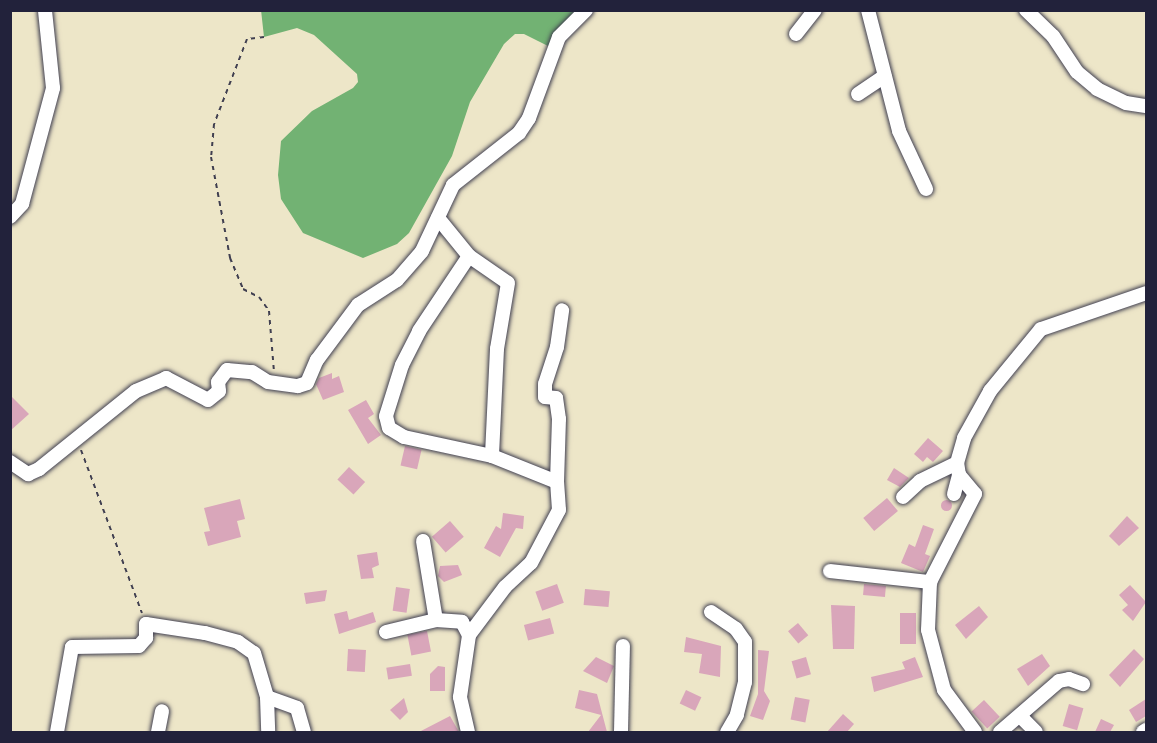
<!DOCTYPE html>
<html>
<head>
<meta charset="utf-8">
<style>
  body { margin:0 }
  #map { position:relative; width:1157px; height:743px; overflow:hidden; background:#ede6c8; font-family:Sriracha,sans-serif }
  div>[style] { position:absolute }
  .forest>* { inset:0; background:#72b273 }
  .building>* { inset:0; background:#d9a6ba; transform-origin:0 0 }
  .round { border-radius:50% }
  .path>* { height:2px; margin-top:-1px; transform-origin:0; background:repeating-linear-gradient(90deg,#403f50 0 4.5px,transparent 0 9px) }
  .roads { filter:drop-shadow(0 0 2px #403f50) drop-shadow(0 0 2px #403f50) }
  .minor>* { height:14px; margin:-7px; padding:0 7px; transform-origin:7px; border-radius:7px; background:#fff }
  span { translate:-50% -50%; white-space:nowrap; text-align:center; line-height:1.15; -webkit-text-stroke:4.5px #fcf5e5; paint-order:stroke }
  .frame { position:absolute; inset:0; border:12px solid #22223b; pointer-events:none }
</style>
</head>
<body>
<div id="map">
  <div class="forest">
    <div style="clip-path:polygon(261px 10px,586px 11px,554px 49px,524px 34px,515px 34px,504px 44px,470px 102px,452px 156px,409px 233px,397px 244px,363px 258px,303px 233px,281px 199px,278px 175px,281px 141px,312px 111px,353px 88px,358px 82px,357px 74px,314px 35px,297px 28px,264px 37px)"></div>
  </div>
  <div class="building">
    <div style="clip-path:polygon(332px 373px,332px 379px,339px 376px,344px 392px,323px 400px,316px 384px,319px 378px)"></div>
    <div style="clip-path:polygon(10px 395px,29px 414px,10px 431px)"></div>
    <div style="clip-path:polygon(366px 400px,374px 414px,368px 418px,381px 435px,368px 444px,348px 410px)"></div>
    <div style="clip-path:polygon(928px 438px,943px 451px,933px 462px,927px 457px,923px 462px,914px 454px)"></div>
    <div style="left:405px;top:446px;width:17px;height:20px;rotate:13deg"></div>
    <div style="left:349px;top:467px;width:22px;height:17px;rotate:43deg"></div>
    <div style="clip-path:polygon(894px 468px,909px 478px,900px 487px,887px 480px)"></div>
    <div style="left:887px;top:498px;width:17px;height:31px;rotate:50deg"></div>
    <div style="clip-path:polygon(240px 499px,245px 519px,237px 521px,241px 537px,208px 546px,204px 532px,210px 531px,204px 508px)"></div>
    <div class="round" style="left:940.5px;top:499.5px;width:11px;height:11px"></div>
    <div style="clip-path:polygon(503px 513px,524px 516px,523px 529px,516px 528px,500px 557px,484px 548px,496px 526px,501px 529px)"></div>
    <div style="clip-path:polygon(1127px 516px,1139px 528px,1119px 546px,1109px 536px)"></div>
    <div style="left:450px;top:521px;width:21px;height:24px;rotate:49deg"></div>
    <div style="clip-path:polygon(923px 525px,934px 529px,925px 554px,930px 556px,923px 572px,901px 563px,909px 544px,915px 547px)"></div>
    <div style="clip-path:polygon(377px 552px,379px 565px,372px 568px,374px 578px,361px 579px,357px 555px)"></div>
    <div style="clip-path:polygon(458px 565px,462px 575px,444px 582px,438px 576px,440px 566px)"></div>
    <div style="left:557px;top:584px;width:20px;height:23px;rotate:70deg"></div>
    <div style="left:864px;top:584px;width:22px;height:11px;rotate:5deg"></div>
    <div style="clip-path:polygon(1130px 585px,1146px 602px,1133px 621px,1122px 610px,1128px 605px,1119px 595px)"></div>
    <div style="left:396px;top:587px;width:14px;height:24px;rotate:8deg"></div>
    <div style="left:585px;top:589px;width:25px;height:16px;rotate:5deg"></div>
    <div style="clip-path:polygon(327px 590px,325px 601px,306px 604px,304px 593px)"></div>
    <div style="clip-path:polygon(831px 605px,855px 606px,854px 649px,833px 649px)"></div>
    <div style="clip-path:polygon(979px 606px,988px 617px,966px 639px,955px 625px)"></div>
    <div style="clip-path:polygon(347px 611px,349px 620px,373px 612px,376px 622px,339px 634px,334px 614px)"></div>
    <div style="left:900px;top:613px;width:16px;height:31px"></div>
    <div style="left:550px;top:618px;width:16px;height:27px;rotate:75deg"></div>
    <div style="left:798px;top:623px;width:16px;height:13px;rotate:50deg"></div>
    <div style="left:427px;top:631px;width:21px;height:20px;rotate:79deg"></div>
    <div style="clip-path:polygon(686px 637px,721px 646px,720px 677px,699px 673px,702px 654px,684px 652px)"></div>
    <div style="left:348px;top:649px;width:18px;height:22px;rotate:3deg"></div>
    <div style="clip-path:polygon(1134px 649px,1144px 659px,1120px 687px,1109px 675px)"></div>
    <div style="clip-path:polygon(758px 650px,769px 651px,764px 691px,770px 701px,763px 720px,750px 716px,758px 694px)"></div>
    <div style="clip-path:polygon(1042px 654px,1050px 666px,1028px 686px,1017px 669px)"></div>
    <div style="clip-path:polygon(596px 657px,614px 666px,607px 683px,583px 671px)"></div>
    <div style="left:806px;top:657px;width:18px;height:15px;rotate:74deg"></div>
    <div style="clip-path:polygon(915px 657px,923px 677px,874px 692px,871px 677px,905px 669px,902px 662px)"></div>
    <div style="left:410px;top:664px;width:12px;height:24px;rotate:81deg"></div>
    <div style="clip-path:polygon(438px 666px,445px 667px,445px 691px,430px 691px,430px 674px)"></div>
    <div style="clip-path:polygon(579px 690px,597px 694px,607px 732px,588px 732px,601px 715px,575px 708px)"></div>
    <div style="left:686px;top:690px;width:17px;height:15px;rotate:25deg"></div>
    <div style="left:795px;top:697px;width:15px;height:23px;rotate:11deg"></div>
    <div style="clip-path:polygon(404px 698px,408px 712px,400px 720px,390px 710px)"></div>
    <div style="clip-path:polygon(1146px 699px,1146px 716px,1136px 722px,1129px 710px)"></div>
    <div style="left:984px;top:700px;width:23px;height:17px;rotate:47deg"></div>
    <div style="left:1069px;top:704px;width:15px;height:23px;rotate:16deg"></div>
    <div style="clip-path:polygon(843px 714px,854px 724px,847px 732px,827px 732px)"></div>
    <div style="clip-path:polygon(450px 716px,459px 732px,419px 732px)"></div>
    <div style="clip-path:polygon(1101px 719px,1114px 725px,1110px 732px,1095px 732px)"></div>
  </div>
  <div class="path">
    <div style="left:264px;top:37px;width:17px;rotate:173deg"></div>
    <div style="left:247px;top:39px;width:91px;rotate:111.2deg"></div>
    <div style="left:214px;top:124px;width:33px;rotate:95deg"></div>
    <div style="left:211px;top:157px;width:103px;rotate:79.3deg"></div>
    <div style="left:230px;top:258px;width:34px;rotate:67deg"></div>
    <div style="left:243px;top:289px;width:18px;rotate:27deg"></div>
    <div style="left:259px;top:297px;width:17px;rotate:54deg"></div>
    <div style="left:269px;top:311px;width:61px;rotate:85.3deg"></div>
    <div style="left:81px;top:450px;width:174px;rotate:69.5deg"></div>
  </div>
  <div class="roads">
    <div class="minor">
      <div style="left:868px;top:10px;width:125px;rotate:75.6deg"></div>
      <div style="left:899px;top:131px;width:64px;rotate:65deg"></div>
      <div style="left:1026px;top:10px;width:37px;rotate:44deg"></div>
      <div style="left:1053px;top:36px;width:43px;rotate:56.3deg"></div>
      <div style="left:1077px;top:72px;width:26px;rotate:40deg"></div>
      <div style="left:1097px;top:89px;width:32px;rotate:26deg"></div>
      <div style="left:1126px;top:103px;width:20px;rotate:9deg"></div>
      <div style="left:796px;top:34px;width:31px;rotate:-52deg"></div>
      <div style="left:858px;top:94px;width:32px;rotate:-34deg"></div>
      <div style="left:10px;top:217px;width:18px;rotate:-47deg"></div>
      <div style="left:22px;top:204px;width:120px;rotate:-75deg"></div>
      <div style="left:53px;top:88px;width:78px;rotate:-95.9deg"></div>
      <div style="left:438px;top:218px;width:49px;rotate:50.8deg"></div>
      <div style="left:469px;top:256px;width:47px;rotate:34.7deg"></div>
      <div style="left:508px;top:283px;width:67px;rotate:99.5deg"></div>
      <div style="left:497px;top:349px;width:107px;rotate:92.7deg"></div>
      <div style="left:10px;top:462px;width:22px;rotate:34deg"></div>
      <div style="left:28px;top:474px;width:12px;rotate:-24deg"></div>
      <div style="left:39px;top:469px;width:124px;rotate:-38.8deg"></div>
      <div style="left:136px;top:391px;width:33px;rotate:-23deg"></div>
      <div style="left:166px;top:378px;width:47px;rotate:27.6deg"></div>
      <div style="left:208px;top:400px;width:14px;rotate:-39deg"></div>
      <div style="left:219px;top:391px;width:9px;rotate:-96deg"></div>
      <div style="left:218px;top:382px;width:15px;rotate:-53deg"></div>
      <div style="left:227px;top:370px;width:25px;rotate:5deg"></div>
      <div style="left:252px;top:372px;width:19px;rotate:32deg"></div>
      <div style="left:268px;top:382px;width:30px;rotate:8deg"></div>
      <div style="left:298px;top:386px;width:9px;rotate:-18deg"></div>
      <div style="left:307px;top:383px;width:25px;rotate:-67deg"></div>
      <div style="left:317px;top:360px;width:69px;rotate:-53.3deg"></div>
      <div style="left:358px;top:305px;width:46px;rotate:-32.7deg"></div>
      <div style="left:397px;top:280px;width:38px;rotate:-49deg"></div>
      <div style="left:422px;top:251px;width:73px;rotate:-64.8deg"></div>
      <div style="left:453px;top:185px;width:84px;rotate:-38.2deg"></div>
      <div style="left:519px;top:133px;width:18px;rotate:-56deg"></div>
      <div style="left:529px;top:118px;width:86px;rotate:-69.7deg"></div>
      <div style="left:559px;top:37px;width:38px;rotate:-45deg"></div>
      <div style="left:557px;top:482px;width:63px;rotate:-88.2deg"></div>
      <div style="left:559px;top:419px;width:21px;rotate:-98deg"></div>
      <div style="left:556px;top:398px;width:11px;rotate:-175deg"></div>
      <div style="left:545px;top:397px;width:13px;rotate:-90deg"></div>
      <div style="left:545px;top:384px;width:39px;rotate:-72deg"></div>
      <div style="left:557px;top:347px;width:37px;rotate:-82deg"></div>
      <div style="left:954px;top:494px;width:20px;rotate:-75deg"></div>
      <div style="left:903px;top:497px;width:23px;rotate:-43deg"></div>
      <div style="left:920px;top:481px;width:41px;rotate:-25.9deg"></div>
      <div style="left:423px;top:541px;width:80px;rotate:80.7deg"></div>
      <div style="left:830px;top:571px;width:101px;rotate:6.3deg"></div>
      <div style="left:711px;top:612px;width:30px;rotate:34deg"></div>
      <div style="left:736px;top:629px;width:16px;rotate:55deg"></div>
      <div style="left:745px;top:642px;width:40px;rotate:90deg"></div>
      <div style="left:745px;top:682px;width:34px;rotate:104deg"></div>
      <div style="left:737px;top:715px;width:20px;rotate:120deg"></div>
      <div style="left:386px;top:632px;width:51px;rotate:-13.5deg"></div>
      <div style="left:436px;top:620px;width:26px;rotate:4deg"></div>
      <div style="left:462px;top:622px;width:15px;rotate:62deg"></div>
      <div style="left:267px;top:697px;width:32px;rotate:20deg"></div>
      <div style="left:297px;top:708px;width:25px;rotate:74deg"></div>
      <div style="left:1021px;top:717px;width:21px;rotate:45deg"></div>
      <div style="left:57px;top:732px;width:86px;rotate:-80deg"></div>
      <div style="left:72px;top:647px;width:67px;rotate:-0.9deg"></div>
      <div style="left:139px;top:646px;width:11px;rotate:-49deg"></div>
      <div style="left:146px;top:638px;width:14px;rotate:-90deg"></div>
      <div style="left:146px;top:624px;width:60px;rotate:8.7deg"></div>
      <div style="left:205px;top:633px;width:34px;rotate:15deg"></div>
      <div style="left:238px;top:642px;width:19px;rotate:35deg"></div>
      <div style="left:254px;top:653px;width:46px;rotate:73.5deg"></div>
      <div style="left:267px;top:697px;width:35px;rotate:88deg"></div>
      <div style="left:158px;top:732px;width:21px;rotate:-79deg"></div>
      <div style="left:468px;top:732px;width:36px;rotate:-103deg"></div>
      <div style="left:460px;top:697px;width:63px;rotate:-81.7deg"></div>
      <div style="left:469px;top:635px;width:60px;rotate:-53.1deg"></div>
      <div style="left:505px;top:587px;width:35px;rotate:-43deg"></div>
      <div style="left:531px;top:563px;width:60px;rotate:-62.2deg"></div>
      <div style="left:559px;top:510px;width:28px;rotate:-94deg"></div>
      <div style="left:557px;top:482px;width:70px;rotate:-158.2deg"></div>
      <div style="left:492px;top:456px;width:90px;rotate:-167.8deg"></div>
      <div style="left:404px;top:437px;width:17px;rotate:-149deg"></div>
      <div style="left:389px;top:428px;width:12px;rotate:-104deg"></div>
      <div style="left:386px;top:416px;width:53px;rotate:-72.6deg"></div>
      <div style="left:402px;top:365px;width:38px;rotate:-63deg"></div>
      <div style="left:419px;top:331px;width:90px;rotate:-56.3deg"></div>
      <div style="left:621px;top:732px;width:86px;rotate:-88.7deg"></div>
      <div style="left:975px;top:732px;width:52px;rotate:-126.4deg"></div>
      <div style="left:944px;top:690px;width:62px;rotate:-104.9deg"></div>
      <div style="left:928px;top:630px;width:48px;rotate:-87.6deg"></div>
      <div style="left:930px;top:582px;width:99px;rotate:-62.9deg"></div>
      <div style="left:975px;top:494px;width:25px;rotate:-130deg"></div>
      <div style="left:959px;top:475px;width:12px;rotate:-99deg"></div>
      <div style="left:957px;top:463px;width:26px;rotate:-74deg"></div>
      <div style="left:964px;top:438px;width:54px;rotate:-61deg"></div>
      <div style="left:990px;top:391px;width:80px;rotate:-50.6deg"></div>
      <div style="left:1041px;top:329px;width:111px;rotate:-18.9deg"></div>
      <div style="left:1000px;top:732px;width:78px;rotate:-40.8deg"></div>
      <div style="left:1059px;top:681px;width:10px;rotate:-11deg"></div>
      <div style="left:1069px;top:679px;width:15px;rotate:20deg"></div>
      <div style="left:1143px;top:732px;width:4px;rotate:-34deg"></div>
    </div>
  </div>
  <div class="frame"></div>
</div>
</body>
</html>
